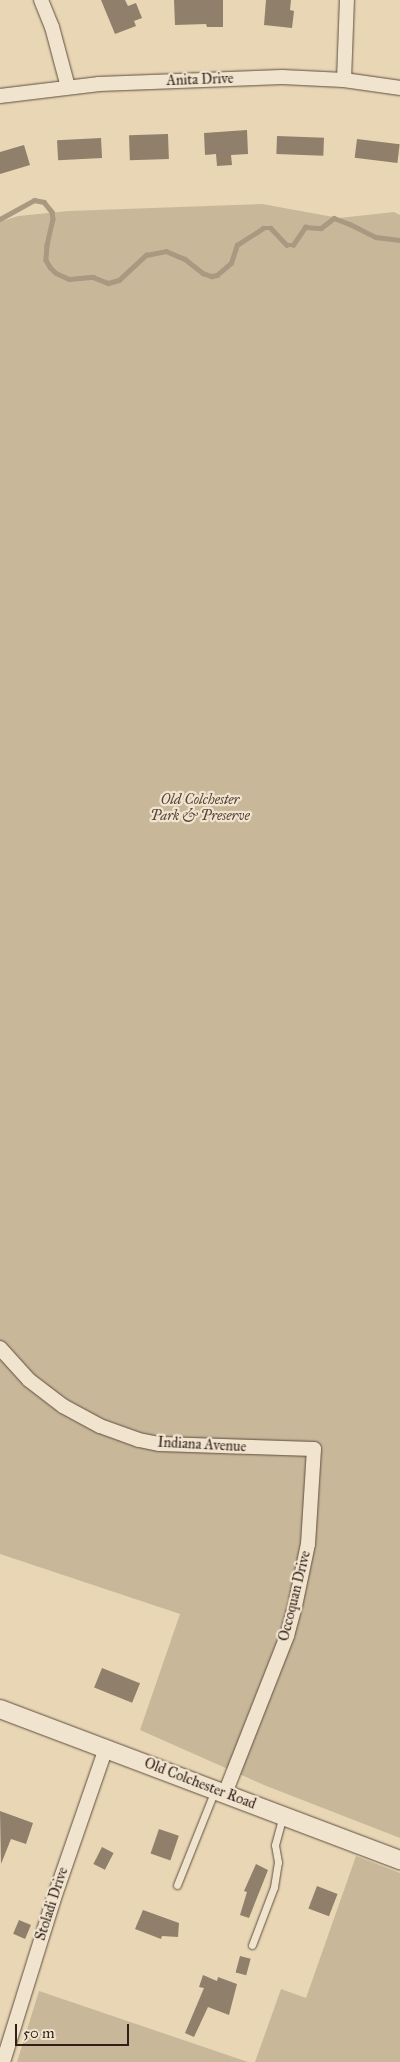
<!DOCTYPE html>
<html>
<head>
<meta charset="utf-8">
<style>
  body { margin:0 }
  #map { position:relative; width:400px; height:2062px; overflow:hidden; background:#e8d6b5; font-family:"IM FELL Great Primer",serif }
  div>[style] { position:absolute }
  .green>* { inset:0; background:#c9b79a }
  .stream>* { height:4.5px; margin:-2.25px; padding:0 2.25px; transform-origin:2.25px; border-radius:2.25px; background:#aa9880 }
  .building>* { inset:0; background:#907f6a; transform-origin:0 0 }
  .roads { filter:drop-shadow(0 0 1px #5f4e3f) drop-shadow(0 0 1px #5f4e3f) }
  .service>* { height:7px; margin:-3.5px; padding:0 3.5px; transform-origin:3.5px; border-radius:3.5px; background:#f0e4cf }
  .minor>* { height:14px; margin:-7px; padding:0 7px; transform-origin:7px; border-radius:7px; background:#f0e4cf }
  .tertiary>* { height:18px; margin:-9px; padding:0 9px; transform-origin:9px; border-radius:9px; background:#f0e4cf }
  span { translate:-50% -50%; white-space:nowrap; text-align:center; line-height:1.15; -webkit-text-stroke:4.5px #f0e4cf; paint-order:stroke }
  .street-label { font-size:14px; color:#312018 }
  .park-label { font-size:14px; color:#574638; font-style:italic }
  .scale { position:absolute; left:15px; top:2024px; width:114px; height:22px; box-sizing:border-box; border:2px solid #312018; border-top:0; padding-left:6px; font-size:15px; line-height:18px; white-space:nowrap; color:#312018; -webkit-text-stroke:4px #f0e4cf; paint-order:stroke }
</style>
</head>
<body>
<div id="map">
  <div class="green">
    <div style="clip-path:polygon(262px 204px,339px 218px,394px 212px,400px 215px,400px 1838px,264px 1785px,140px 1730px,180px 1614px,0 1554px,0 222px,18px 216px,69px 211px)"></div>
    <div style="clip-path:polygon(356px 1856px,400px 1873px,400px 2062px,255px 2062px,281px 1989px,306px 1998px)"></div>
    <div style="clip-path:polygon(39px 1991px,248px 2062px,17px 2062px)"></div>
  </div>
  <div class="stream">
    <div style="left:0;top:219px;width:39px;rotate:-29deg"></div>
    <div style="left:34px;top:200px;width:10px;rotate:11deg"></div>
    <div style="left:44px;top:202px;width:13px;rotate:51deg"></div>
    <div style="left:52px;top:212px;width:7px;rotate:82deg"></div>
    <div style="left:53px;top:219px;width:27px;rotate:103deg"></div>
    <div style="left:47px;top:245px;width:15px;rotate:94deg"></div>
    <div style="left:46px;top:260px;width:8px;rotate:60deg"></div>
    <div style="left:50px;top:267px;width:8px;rotate:45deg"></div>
    <div style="left:56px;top:273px;width:14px;rotate:25deg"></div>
    <div style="left:69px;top:279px;width:24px;rotate:-5deg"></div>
    <div style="left:93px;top:277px;width:16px;rotate:22deg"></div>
    <div style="left:108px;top:283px;width:11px;rotate:-15deg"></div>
    <div style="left:119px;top:280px;width:37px;rotate:-43deg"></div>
    <div style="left:146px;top:255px;width:20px;rotate:-11deg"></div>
    <div style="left:166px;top:251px;width:21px;rotate:23deg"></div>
    <div style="left:185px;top:259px;width:23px;rotate:38deg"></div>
    <div style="left:203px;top:273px;width:9px;rotate:21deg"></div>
    <div style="left:211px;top:276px;width:6px;rotate:-9deg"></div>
    <div style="left:217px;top:275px;width:18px;rotate:-41deg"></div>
    <div style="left:231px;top:263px;width:19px;rotate:-72deg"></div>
    <div style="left:237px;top:245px;width:31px;rotate:-33deg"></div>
    <div style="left:263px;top:228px;width:8px"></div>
    <div style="left:271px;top:228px;width:23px;rotate:47deg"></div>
    <div style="left:287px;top:245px;width:6px"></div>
    <div style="left:293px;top:245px;width:22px;rotate:-56deg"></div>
    <div style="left:305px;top:227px;width:16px;rotate:4deg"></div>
    <div style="left:321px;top:228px;width:16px;rotate:-38deg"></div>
    <div style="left:334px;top:218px;width:17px;rotate:21deg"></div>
    <div style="left:350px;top:224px;width:29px;rotate:27deg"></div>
    <div style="left:376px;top:237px;width:24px;rotate:7deg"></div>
  </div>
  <div class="building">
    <div style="clip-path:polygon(101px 0,125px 0,128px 6px,136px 3px,142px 18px,134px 21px,136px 26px,115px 34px)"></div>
    <div style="clip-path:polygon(174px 0,223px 0,223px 27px,207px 27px,206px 24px,175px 25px)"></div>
    <div style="clip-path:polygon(266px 0,291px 0,290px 10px,294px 11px,292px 28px,264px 25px)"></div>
    <div style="clip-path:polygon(247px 130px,248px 154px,231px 155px,232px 165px,217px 166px,216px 154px,205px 155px,204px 133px)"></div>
    <div style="left:168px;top:134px;width:25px;height:39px;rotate:88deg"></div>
    <div style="left:277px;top:136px;width:47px;height:18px;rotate:2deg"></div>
    <div style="left:101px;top:138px;width:20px;height:44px;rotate:87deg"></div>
    <div style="left:357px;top:139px;width:43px;height:19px;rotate:7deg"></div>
    <div style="clip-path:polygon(24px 145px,30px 165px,0 174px,0 152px)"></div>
    <div style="left:102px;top:1668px;width:41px;height:21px;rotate:22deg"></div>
    <div style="clip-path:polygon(0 1811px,33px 1823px,26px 1844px,11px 1839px,1px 1864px)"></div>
    <div style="left:159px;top:1829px;width:21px;height:26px;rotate:19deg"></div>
    <div style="left:102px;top:1847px;width:13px;height:19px;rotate:27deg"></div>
    <div style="clip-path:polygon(256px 1864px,268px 1870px,249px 1918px,240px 1915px,247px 1892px,244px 1891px)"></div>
    <div style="left:317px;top:1886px;width:22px;height:24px;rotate:21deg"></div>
    <div style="clip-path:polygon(143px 1910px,179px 1923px,178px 1937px,162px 1936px,161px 1939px,135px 1929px)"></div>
    <div style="left:19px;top:1920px;width:13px;height:15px;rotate:23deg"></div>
    <div style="left:240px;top:1956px;width:11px;height:17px;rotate:15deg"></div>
    <div style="clip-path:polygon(203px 1975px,217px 1981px,218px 1977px,237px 1984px,229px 2015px,208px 2007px,194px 2037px,185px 2033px,204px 1988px,199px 1987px)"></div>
  </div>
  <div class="roads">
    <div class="service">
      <div style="left:177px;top:1885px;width:102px;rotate:-68.2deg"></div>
      <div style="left:252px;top:1945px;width:62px;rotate:-69.2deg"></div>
      <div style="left:274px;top:1887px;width:25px;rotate:-81deg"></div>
      <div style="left:278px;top:1862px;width:17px;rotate:-100deg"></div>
      <div style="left:275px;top:1845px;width:31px;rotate:-75deg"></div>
    </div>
    <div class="minor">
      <div style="left:41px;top:0;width:29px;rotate:68deg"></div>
      <div style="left:52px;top:27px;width:62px;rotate:75.1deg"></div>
      <div style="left:344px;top:80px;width:80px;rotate:-87.9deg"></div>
      <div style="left:0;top:96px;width:100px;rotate:-6.9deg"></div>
      <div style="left:99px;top:84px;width:183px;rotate:-2.2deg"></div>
      <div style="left:282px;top:77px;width:62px;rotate:2.8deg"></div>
      <div style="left:344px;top:80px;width:57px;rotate:8.1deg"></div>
      <div style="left:0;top:1348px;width:43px;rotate:47.8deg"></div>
      <div style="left:29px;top:1380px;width:43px;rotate:37.4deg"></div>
      <div style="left:63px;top:1406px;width:42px;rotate:28.4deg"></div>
      <div style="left:100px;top:1426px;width:41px;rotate:19.7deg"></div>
      <div style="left:139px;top:1440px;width:21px;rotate:11deg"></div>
      <div style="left:160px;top:1444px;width:154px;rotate:1.9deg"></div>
      <div style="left:314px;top:1449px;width:95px;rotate:93.6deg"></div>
      <div style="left:308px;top:1544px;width:63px;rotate:101.8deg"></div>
      <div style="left:295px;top:1606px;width:31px;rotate:105deg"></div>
      <div style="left:287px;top:1636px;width:169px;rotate:111.5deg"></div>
      <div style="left:3px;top:2062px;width:169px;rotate:-72.7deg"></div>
      <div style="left:53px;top:1901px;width:162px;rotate:-70.9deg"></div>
    </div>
    <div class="tertiary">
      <div style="left:0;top:1709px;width:428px;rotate:20.7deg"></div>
    </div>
  </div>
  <div class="street-label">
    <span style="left:200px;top:80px;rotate:-2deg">Anita Drive</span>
    <span style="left:202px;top:1445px;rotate:3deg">Indiana Avenue</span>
    <span style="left:295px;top:1596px;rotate:-76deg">Occoquan Drive</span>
    <span style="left:200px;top:1784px;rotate:21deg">Old Colchester Road</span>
    <span style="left:52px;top:1904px;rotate:-72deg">Stoladi Drive</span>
  </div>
  <div class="park-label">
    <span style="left:200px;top:808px">Old Colchester<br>Park &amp; Preserve</span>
  </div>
  <div class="scale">50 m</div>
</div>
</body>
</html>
